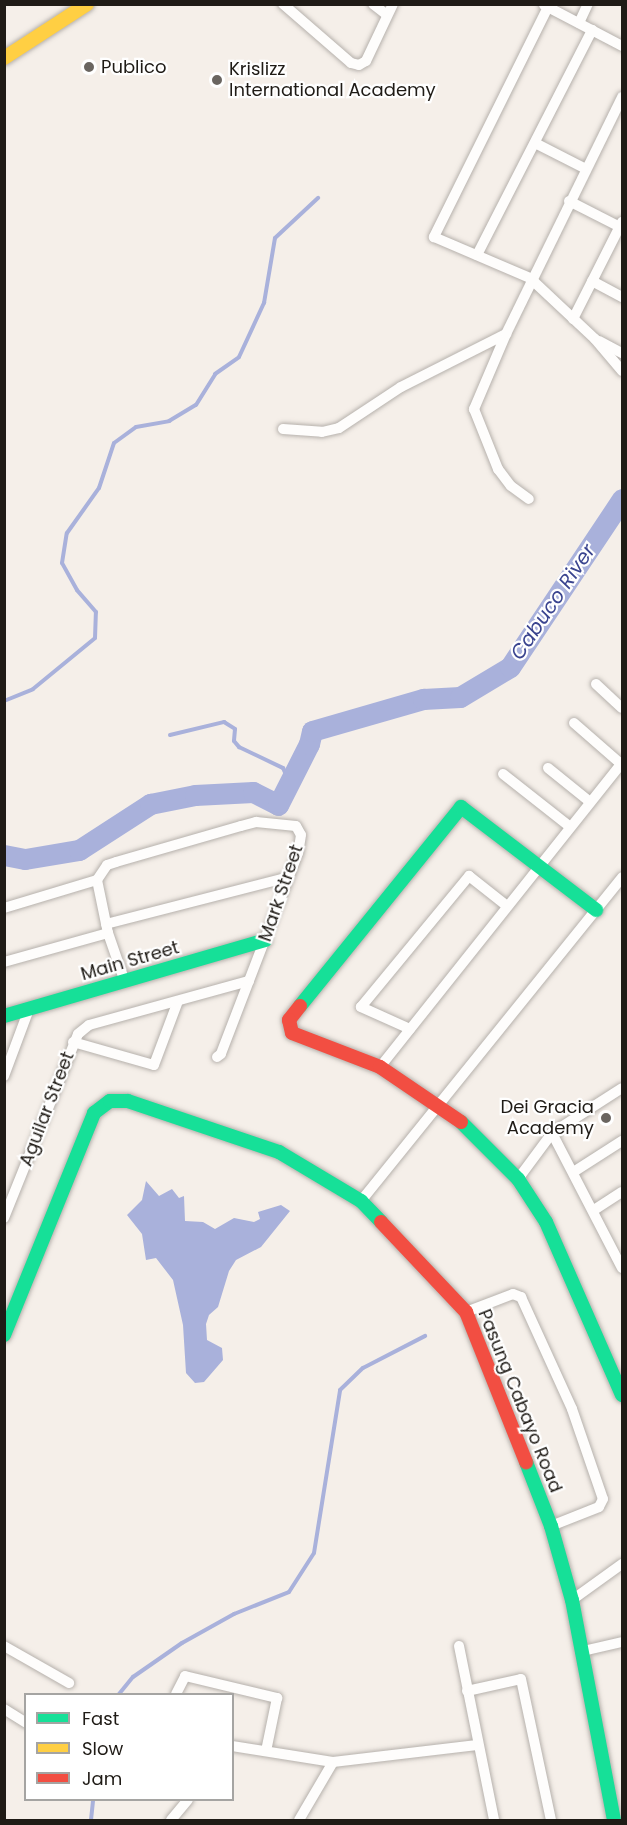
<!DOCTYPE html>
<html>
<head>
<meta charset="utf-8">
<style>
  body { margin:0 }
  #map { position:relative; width:627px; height:1825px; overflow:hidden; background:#f5efe9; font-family:Poppins,sans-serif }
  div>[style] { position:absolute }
  .water>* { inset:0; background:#a9b1db }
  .stream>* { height:4px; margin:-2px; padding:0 2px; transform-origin:2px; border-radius:2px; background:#a9b1db }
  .river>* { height:21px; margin:-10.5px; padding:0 10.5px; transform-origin:10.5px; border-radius:10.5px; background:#a9b1db }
  .roads { filter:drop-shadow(0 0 2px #b6b1ac) drop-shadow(0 0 2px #b6b1ac) }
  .street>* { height:10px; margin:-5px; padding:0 5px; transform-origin:5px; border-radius:5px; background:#fefdfc }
  .fast>* { height:14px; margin:-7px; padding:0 7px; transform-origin:7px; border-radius:7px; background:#16e098 }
  .slow>* { height:14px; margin:-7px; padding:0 7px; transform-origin:7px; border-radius:7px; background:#ffcf43 }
  .jam>* { height:14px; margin:-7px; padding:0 7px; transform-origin:7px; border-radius:7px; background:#f24e42 }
  .dots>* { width:16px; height:16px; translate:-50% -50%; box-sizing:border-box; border:3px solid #fff; border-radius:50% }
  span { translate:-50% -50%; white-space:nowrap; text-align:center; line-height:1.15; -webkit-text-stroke:4.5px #fff; paint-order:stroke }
  .poi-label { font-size:18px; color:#1f1b16 }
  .left { translate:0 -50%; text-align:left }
  .right { translate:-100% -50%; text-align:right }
  .street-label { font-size:18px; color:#1f1b16 }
  .water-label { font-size:20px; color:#3a448f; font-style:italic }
  .frame { position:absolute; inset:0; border:6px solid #1f1b16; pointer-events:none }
  .legend { position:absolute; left:24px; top:1693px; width:210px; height:108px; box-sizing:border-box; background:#fff; border:2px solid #a5a4a2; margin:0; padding:8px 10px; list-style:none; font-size:18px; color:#1f1b16 }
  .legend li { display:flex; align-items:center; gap:12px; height:30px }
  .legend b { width:30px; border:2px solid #a5a4a2 }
</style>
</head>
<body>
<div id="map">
  <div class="water">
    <div style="clip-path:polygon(146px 1181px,159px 1196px,172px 1189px,179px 1198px,184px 1196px,185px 1221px,203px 1222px,215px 1229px,234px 1218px,254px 1222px,260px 1219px,258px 1212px,281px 1205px,290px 1211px,261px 1247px,236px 1260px,229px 1271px,218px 1307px,209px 1315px,206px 1324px,207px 1340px,222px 1348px,223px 1360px,204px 1382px,195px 1383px,186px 1373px,183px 1325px,173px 1280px,156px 1258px,146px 1260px,142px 1234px,127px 1215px,142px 1200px)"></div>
  </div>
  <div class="stream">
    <div style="left:4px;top:701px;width:31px;rotate:-22deg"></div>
    <div style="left:33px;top:689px;width:80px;rotate:-39.4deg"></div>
    <div style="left:95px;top:638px;width:26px;rotate:-88deg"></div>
    <div style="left:96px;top:612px;width:29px;rotate:-131deg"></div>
    <div style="left:77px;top:590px;width:31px;rotate:-119deg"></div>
    <div style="left:62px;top:563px;width:30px;rotate:-81deg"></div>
    <div style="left:67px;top:533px;width:55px;rotate:-54.6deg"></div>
    <div style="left:99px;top:488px;width:47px;rotate:-71.6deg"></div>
    <div style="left:114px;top:443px;width:27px;rotate:-36deg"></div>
    <div style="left:136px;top:427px;width:34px;rotate:-10deg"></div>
    <div style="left:169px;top:421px;width:31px;rotate:-31deg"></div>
    <div style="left:196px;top:405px;width:36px;rotate:-58deg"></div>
    <div style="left:215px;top:374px;width:29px;rotate:-35deg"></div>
    <div style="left:239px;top:357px;width:60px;rotate:-65.2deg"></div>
    <div style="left:264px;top:303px;width:66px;rotate:-80.4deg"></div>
    <div style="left:275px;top:238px;width:59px;rotate:-42.9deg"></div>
    <div style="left:170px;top:735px;width:56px;rotate:-13.5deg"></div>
    <div style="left:224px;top:722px;width:13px;rotate:32deg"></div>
    <div style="left:235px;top:729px;width:12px;rotate:95deg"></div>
    <div style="left:234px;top:741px;width:8px;rotate:50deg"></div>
    <div style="left:239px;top:747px;width:49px;rotate:25.5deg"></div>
    <div style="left:283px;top:768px;width:10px;rotate:66deg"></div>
    <div style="left:287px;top:777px;width:18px;rotate:103deg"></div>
    <div style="left:119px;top:1694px;width:22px;rotate:-51deg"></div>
    <div style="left:133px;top:1677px;width:60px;rotate:-34.8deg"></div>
    <div style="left:182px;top:1643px;width:60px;rotate:-29.1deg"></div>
    <div style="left:234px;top:1614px;width:59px;rotate:-21.8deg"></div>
    <div style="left:289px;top:1592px;width:46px;rotate:-57.3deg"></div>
    <div style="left:314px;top:1553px;width:165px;rotate:-80.9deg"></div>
    <div style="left:340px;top:1390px;width:32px;rotate:-44deg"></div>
    <div style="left:363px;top:1368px;width:70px;rotate:-27.3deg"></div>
    <div style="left:91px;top:1820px;width:20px;rotate:-84deg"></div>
  </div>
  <div class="river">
    <div style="left:4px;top:855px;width:21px;rotate:11deg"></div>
    <div style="left:25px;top:859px;width:55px;rotate:-9.5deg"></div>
    <div style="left:79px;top:850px;width:85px;rotate:-32.9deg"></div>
    <div style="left:150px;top:804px;width:46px;rotate:-11.3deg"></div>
    <div style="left:195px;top:795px;width:58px;rotate:-3deg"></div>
    <div style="left:253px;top:792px;width:28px;rotate:27deg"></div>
    <div style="left:278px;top:805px;width:68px;rotate:-63.1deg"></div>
    <div style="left:309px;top:744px;width:13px;rotate:-77deg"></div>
    <div style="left:312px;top:731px;width:116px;rotate:-16.1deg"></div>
    <div style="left:423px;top:699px;width:37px;rotate:-3deg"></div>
    <div style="left:460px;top:697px;width:58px;rotate:-31deg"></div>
    <div style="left:510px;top:667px;width:202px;rotate:-56.3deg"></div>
  </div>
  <div class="roads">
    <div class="street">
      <div style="left:283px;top:4px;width:90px;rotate:40.9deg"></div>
      <div style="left:351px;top:63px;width:8px;rotate:14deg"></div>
      <div style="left:359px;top:65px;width:8px;rotate:-30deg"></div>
      <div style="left:366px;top:61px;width:63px;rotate:-64.7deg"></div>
      <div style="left:373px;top:4px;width:18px;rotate:38deg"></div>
      <div style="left:544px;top:5px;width:88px;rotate:27.7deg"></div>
      <div style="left:548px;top:7px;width:257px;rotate:116.4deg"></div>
      <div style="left:434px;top:237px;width:104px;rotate:23.1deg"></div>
      <div style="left:530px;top:278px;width:89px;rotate:43.2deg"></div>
      <div style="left:595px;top:339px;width:42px;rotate:49.8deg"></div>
      <div style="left:579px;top:23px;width:21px;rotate:-65deg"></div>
      <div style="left:535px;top:143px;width:57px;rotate:27deg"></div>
      <div style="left:569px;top:201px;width:57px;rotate:27deg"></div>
      <div style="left:477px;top:255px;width:253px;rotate:-62.9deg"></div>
      <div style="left:592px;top:281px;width:34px;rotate:28deg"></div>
      <div style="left:573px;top:319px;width:109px;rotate:-63.2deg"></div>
      <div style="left:506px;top:334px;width:82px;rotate:113.1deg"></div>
      <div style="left:474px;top:409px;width:65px;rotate:68.2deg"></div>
      <div style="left:498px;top:469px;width:21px;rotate:53deg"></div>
      <div style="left:511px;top:486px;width:22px;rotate:36deg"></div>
      <div style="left:599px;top:341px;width:26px;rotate:28deg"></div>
      <div style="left:283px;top:429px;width:39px;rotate:4deg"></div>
      <div style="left:322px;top:432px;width:17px;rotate:-13deg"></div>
      <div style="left:339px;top:428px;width:74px;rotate:-33.5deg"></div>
      <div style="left:401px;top:387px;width:118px;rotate:-26.8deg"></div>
      <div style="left:506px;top:334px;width:264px;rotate:-63.9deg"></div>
      <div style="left:596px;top:684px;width:35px;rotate:43deg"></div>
      <div style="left:574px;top:723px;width:62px;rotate:41.1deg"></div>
      <div style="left:548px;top:768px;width:54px;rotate:39deg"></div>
      <div style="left:503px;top:774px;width:84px;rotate:38.2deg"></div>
      <div style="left:97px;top:880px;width:18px;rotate:-56deg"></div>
      <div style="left:107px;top:865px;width:9px;rotate:-18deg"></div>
      <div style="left:116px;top:862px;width:130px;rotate:-16.1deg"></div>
      <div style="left:241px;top:826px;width:16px;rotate:-15deg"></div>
      <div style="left:256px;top:822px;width:40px;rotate:5.7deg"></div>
      <div style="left:296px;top:826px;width:10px;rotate:61deg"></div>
      <div style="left:301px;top:835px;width:18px;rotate:99deg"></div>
      <div style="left:298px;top:853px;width:215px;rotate:111deg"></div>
      <div style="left:221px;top:1054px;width:5px;rotate:143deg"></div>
      <div style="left:97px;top:880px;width:54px;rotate:78.3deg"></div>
      <div style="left:108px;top:933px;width:52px;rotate:70.9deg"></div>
      <div style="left:4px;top:908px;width:97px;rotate:-16.8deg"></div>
      <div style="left:106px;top:924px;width:189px;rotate:-14.4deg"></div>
      <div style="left:4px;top:962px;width:108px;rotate:-15.6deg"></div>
      <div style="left:410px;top:1029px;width:54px;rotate:-155.8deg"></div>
      <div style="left:361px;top:1007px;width:170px;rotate:-50.5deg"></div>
      <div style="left:469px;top:876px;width:48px;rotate:38.3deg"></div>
      <div style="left:73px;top:1042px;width:84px;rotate:15.9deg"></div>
      <div style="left:154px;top:1065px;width:68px;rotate:-69.4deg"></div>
      <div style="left:380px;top:1067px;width:389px;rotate:-51.5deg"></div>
      <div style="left:4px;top:1076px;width:72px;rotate:-69.5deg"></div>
      <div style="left:552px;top:1133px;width:152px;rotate:62.6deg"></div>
      <div style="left:575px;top:1171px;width:56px;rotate:-32.6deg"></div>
      <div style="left:518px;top:1179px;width:57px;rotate:-53.5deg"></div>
      <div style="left:552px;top:1133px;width:83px;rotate:-32.7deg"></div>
      <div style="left:361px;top:1201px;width:416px;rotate:-51.1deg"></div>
      <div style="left:594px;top:1210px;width:33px;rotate:-33deg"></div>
      <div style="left:4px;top:1218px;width:198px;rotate:-68.1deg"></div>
      <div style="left:78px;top:1034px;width:14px;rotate:-39deg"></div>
      <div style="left:89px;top:1025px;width:166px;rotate:-15.4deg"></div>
      <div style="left:466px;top:1312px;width:50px;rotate:-21deg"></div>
      <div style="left:513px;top:1294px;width:9px;rotate:21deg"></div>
      <div style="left:521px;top:1297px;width:123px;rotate:65.5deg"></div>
      <div style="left:572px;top:1409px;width:95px;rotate:71deg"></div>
      <div style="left:603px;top:1499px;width:9px;rotate:117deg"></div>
      <div style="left:599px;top:1507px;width:52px;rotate:158.4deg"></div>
      <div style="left:572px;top:1600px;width:62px;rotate:-35.8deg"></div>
      <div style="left:4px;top:1646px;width:75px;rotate:29.6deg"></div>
      <div style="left:459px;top:1646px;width:177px;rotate:78.6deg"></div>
      <div style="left:583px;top:1651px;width:40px;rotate:-13deg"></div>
      <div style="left:467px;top:1691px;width:55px;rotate:-12.5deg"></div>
      <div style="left:521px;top:1679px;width:144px;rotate:78deg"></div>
      <div style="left:176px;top:1694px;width:20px;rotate:-63deg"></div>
      <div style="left:185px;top:1676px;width:95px;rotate:13.4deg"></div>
      <div style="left:277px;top:1698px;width:54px;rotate:101.7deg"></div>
      <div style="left:4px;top:1709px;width:26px;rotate:32deg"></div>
      <div style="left:232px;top:1746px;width:102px;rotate:9deg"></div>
      <div style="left:333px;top:1762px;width:145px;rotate:-6.7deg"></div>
      <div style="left:171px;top:1820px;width:26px;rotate:-50deg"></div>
      <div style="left:299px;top:1820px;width:67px;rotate:-59.6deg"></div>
    </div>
    <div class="fast">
      <div style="left:300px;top:1006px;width:256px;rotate:-51deg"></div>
      <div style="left:461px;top:807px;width:170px;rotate:37.3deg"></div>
      <div style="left:4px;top:1016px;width:272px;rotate:-16.2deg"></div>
      <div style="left:461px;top:1122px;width:81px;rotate:45deg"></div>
      <div style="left:518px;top:1179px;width:51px;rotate:56.9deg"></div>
      <div style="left:546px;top:1222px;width:189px;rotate:66.3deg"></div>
      <div style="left:4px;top:1335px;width:240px;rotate:-67.9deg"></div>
      <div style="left:94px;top:1113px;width:20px;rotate:-37deg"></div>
      <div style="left:110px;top:1101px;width:18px"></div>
      <div style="left:128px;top:1101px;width:159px;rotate:18.7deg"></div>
      <div style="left:279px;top:1152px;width:96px;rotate:30.9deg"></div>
      <div style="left:361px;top:1201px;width:29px;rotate:46deg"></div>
      <div style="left:526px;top:1462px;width:69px;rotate:68.7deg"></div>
      <div style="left:551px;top:1526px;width:77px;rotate:74.2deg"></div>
      <div style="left:572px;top:1600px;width:224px;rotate:79.2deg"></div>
    </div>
    <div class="slow">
      <div style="left:4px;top:58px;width:99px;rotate:-33deg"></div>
    </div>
    <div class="jam">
      <div style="left:300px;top:1006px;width:18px;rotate:128deg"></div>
      <div style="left:289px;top:1020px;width:13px;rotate:77deg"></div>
      <div style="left:292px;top:1033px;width:94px;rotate:21.1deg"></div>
      <div style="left:380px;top:1067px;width:98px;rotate:34.2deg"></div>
      <div style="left:381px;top:1222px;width:124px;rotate:46.6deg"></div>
      <div style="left:466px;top:1312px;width:162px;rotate:68.2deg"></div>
    </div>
  </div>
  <div class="dots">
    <div style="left:89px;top:67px;background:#6a6560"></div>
    <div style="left:217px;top:80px;background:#6a6560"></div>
    <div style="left:606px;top:1118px;background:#6a6560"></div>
  </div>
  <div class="poi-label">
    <span class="left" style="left:101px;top:67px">Publico</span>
    <span class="left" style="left:229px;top:80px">Krislizz<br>International Academy</span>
    <span class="right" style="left:594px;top:1118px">Dei Gracia<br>Academy</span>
  </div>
  <div class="street-label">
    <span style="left:281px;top:893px;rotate:-71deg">Mark Street</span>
    <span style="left:130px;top:961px;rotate:-16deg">Main Street</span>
    <span style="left:47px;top:1109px;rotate:-69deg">Aguilar Street</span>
    <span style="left:520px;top:1401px;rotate:68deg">Pasung Cabayo Road</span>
  </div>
  <div class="water-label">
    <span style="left:553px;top:602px;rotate:-56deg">Cabuco River</span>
  </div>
  <div class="frame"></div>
  <ul class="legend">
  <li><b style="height:8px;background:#16e098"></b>Fast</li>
  <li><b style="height:8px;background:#ffcf43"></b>Slow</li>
  <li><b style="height:8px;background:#f24e42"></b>Jam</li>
  </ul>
</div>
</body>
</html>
